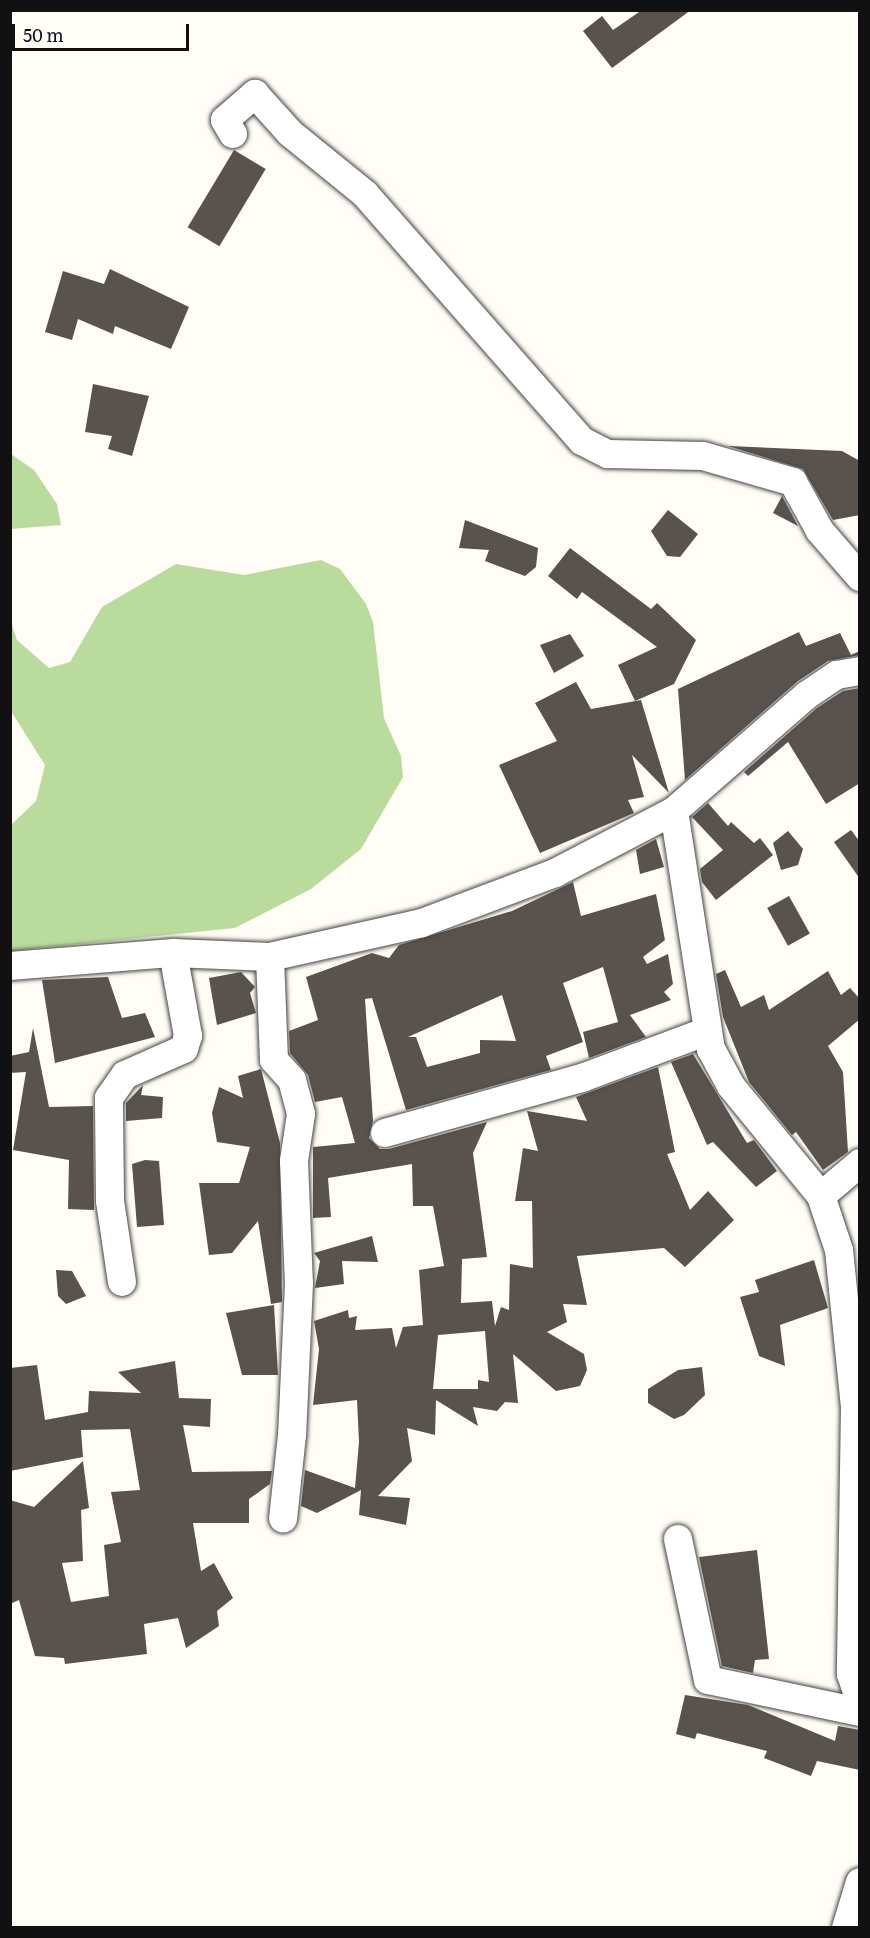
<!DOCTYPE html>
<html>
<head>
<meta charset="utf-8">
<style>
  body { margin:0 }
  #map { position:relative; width:870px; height:1938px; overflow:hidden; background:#fffdf5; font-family:Literata,serif }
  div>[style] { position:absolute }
  .forest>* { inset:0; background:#b9dc9c }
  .building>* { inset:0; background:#5a524d; transform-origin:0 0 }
  .roads { filter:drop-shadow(0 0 2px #444) drop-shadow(0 0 2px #444) }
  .minor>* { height:28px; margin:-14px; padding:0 14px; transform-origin:14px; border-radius:14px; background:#fff }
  span { translate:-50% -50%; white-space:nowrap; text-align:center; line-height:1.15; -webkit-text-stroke:6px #fff; paint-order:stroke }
  .frame { position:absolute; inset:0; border:12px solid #111; pointer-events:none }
  .scale { position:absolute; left:12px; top:24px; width:177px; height:27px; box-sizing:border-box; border:3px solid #111; border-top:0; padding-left:8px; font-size:18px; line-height:21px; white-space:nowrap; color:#111; -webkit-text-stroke:4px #fff; paint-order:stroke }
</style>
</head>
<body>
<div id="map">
  <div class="forest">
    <div style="clip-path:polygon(11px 454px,34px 470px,57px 504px,61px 525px,11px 529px)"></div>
    <div style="clip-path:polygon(321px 560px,340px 569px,366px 604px,373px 622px,384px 718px,401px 756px,403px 777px,361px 849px,311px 889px,235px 928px,11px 951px,11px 825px,36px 801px,45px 765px,11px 711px,11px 622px,17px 640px,49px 668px,70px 662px,102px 607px,176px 564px,244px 575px)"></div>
  </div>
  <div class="building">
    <div style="clip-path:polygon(642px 10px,691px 10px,612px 68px,583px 31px,602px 16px,613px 30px)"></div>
    <div style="left:234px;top:150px;width:37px;height:90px;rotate:31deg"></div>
    <div style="clip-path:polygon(110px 269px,189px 307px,171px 349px,115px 326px,113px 334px,78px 319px,72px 340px,45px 332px,63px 271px,104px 284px)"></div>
    <div style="clip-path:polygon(93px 384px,149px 396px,132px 456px,108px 449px,112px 436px,85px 432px)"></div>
    <div style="clip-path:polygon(728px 446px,842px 451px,860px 461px,860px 515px,833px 520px,803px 469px)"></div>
    <div style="clip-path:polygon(782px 496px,798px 526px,773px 513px)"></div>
    <div style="clip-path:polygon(668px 510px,698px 534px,680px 557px,667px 556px,651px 531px)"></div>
    <div style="clip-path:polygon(465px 520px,538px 548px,536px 567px,525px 576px,485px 561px,489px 550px,459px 548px)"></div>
    <div style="clip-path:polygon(570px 548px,651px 609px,657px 603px,696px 640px,674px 684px,635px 701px,618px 665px,657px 647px,582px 592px,577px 599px,548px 576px)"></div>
    <div style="clip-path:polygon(799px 632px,806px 646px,840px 633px,851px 655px,860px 651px,860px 655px,828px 661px,798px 681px,685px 780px,678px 689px)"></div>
    <div style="clip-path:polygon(570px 634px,584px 656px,554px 673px,540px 645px)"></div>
    <div style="clip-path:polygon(576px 682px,591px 709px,641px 700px,669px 793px,632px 755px,644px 797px,628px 800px,634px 813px,540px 853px,499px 765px,557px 741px,535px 703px)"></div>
    <div style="clip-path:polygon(860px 688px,860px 783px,826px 804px,788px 742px,748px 776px,744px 772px,817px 708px,843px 691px)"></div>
    <div style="clip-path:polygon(708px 803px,728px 826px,731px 822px,754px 843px,760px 838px,773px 855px,716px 900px,702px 882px,700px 869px,723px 850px,692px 817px)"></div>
    <div style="clip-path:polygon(851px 830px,860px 842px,860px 879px,834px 842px)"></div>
    <div style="clip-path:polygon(788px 831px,803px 849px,798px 865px,781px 870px,773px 843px)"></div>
    <div style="clip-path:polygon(656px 839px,664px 867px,640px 874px,636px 850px)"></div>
    <div style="clip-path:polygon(evenodd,573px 882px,581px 916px,656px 894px,665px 940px,643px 957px,647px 964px,668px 954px,673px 984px,664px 992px,671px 1000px,630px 1015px,646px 1037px,589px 1058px,583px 1032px,618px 1022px,603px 967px,563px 983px,583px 1042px,546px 1056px,551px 1070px,406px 1110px,372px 998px,365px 999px,373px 1121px,369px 1138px,380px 1149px,389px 1149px,487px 1122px,473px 1153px,487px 1257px,462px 1259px,461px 1303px,492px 1301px,495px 1326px,501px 1307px,509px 1310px,510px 1264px,533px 1268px,532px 1201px,515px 1201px,523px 1148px,538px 1151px,527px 1111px,587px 1121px,576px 1097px,658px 1067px,675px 1152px,667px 1154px,690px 1210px,708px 1191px,734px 1220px,685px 1267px,664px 1248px,577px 1256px,587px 1305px,563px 1304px,567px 1322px,547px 1332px,584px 1354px,587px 1370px,580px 1386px,556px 1391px,513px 1354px,518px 1403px,505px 1402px,497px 1411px,473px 1407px,478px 1426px,436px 1400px,435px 1435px,407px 1428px,412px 1461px,378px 1496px,410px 1498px,406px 1525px,359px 1515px,361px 1490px,317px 1513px,301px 1506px,305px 1470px,355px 1488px,359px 1442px,357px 1400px,313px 1405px,319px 1349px,314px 1321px,348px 1310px,349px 1318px,357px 1316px,355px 1330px,392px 1328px,396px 1348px,403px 1327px,423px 1325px,419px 1270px,444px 1266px,433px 1206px,413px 1206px,412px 1164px,328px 1178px,331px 1217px,313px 1218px,313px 1147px,355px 1143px,342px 1097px,315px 1102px,308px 1075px,290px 1053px,289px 1031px,318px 1020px,306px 977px,372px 953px,389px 958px,399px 945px,512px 911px,573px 882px,502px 995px,516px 1041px,480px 1040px,480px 1053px,427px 1067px,416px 1037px,408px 1037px,502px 995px,573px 882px,485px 1331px,489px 1382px,478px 1380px,478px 1389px,433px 1389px,438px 1335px,485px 1331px)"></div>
    <div style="left:789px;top:896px;width:43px;height:25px;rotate:61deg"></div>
    <div style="clip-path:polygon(725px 970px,741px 1007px,764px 995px,769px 1010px,828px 971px,841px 995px,850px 988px,860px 999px,860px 1019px,828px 1046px,843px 1072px,848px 1152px,823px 1170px,796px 1132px,792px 1135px,749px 1082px,723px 1017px,716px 974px)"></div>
    <div style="clip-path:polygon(241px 972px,255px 987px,250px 993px,256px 1013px,217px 1025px,209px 978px)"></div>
    <div style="clip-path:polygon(108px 977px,122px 1018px,145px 1013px,155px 1037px,55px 1063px,42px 980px)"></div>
    <div style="clip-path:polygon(33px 1028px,49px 1107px,93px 1106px,94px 1210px,68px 1209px,69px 1160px,13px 1150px,26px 1072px,10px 1073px,10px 1056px,29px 1052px)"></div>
    <div style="clip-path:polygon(693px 1054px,747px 1143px,754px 1140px,777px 1171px,756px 1187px,713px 1142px,707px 1145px,671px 1062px)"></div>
    <div style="clip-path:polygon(261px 1069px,280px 1143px,282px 1302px,271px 1304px,258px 1221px,232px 1253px,209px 1255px,199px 1183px,239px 1183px,250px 1147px,217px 1142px,212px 1113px,219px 1087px,243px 1098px,238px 1076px)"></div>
    <div style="clip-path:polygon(143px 1085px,141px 1095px,163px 1097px,162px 1118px,126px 1121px,126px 1103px)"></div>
    <div style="clip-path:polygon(145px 1160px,159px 1161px,164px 1225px,137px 1227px,132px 1164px)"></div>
    <div style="clip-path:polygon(372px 1236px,378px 1262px,342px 1261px,344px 1284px,315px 1288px,320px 1261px,314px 1253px)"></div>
    <div style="clip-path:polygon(814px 1260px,828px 1308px,780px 1325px,785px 1366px,759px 1356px,740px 1297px,759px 1292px,755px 1280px)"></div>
    <div style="clip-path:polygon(56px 1270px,72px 1271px,86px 1296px,66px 1304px,58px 1296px)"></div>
    <div style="clip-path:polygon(274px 1305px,278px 1375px,242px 1375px,226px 1313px)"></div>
    <div style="clip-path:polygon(175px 1361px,179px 1398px,211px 1399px,210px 1427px,183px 1425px,192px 1472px,272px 1471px,270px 1484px,249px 1499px,249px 1523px,193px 1523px,201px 1571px,214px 1563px,233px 1598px,217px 1611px,219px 1626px,186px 1648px,178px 1618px,144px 1624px,147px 1654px,65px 1664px,64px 1658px,35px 1656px,19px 1600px,10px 1604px,10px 1500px,34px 1507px,83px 1461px,89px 1508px,81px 1510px,83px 1561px,62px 1563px,71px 1602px,109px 1596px,104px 1545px,121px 1542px,111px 1492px,140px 1490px,130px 1429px,81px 1430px,83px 1457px,10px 1471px,10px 1368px,37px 1365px,45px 1420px,88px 1412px,89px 1391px,141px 1393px,118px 1372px)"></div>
    <div style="clip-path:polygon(702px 1367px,705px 1395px,684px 1415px,674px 1419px,648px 1403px,648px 1389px,678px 1370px)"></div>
    <div style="clip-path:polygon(757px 1550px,769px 1659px,755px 1660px,753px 1673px,722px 1666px,699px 1557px)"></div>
    <div style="clip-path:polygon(685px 1695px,748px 1705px,835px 1741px,838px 1726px,860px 1730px,860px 1770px,817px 1761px,811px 1776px,764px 1758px,767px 1751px,697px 1733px,695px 1739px,676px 1734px)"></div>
  </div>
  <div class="roads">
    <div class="minor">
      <div style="left:233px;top:134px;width:16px;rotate:-120deg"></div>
      <div style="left:225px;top:120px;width:40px;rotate:-41deg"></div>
      <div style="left:255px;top:94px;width:52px;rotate:48.1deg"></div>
      <div style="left:290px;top:133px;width:97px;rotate:39.1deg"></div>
      <div style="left:365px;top:194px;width:329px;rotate:48.7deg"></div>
      <div style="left:582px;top:441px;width:29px;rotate:27deg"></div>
      <div style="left:608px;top:454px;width:95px;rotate:1.2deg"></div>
      <div style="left:703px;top:456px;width:94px;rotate:16.1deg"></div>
      <div style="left:793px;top:482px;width:56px;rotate:61.1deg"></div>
      <div style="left:820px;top:531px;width:61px;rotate:49deg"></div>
      <div style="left:674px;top:811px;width:241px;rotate:81.2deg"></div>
      <div style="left:711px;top:1049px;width:42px;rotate:61.6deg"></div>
      <div style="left:731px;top:1086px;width:142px;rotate:50.7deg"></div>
      <div style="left:821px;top:1196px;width:57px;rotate:71.6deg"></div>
      <div style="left:839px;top:1250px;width:158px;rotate:84.2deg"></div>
      <div style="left:855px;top:1407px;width:267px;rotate:90.9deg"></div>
      <div style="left:851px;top:1674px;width:29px;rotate:72deg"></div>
      <div style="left:270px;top:957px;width:103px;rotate:87.8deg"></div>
      <div style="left:274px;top:1060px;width:27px;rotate:48deg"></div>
      <div style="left:292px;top:1080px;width:35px;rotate:75deg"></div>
      <div style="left:301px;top:1114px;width:48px;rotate:98.5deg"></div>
      <div style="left:294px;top:1161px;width:122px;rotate:87.7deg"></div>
      <div style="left:299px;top:1283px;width:152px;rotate:92.6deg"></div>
      <div style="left:292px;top:1435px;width:84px;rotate:96.1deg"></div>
      <div style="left:10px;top:966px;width:164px;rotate:-4.6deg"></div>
      <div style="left:173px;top:953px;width:97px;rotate:2.4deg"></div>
      <div style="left:270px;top:957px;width:156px;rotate:-12.6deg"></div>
      <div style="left:422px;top:923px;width:142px;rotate:-20.6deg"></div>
      <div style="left:555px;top:873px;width:134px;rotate:-27.5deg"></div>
      <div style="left:674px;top:811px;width:176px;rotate:-41.1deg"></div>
      <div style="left:807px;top:695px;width:36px;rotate:-34deg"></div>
      <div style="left:837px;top:675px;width:23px;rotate:-10deg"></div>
      <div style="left:385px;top:1133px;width:205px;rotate:-15.6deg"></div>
      <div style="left:582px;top:1078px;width:134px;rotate:-20.5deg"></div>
      <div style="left:821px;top:1196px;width:51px;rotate:-40.2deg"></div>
      <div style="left:122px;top:1282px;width:82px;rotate:-98.4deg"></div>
      <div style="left:110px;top:1201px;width:103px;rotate:-90.6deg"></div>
      <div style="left:109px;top:1098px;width:28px;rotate:-55deg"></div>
      <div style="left:125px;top:1075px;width:64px;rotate:-23.8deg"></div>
      <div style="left:184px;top:1049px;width:14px;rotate:-73deg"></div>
      <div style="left:188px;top:1036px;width:84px;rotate:-100.2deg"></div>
      <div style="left:678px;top:1539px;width:144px;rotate:78deg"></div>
      <div style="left:708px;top:1680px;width:155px;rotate:11.9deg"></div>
      <div style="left:846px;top:1928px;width:48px;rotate:-73.1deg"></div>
    </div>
  </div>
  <div class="frame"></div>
  <div class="scale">50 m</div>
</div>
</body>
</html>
